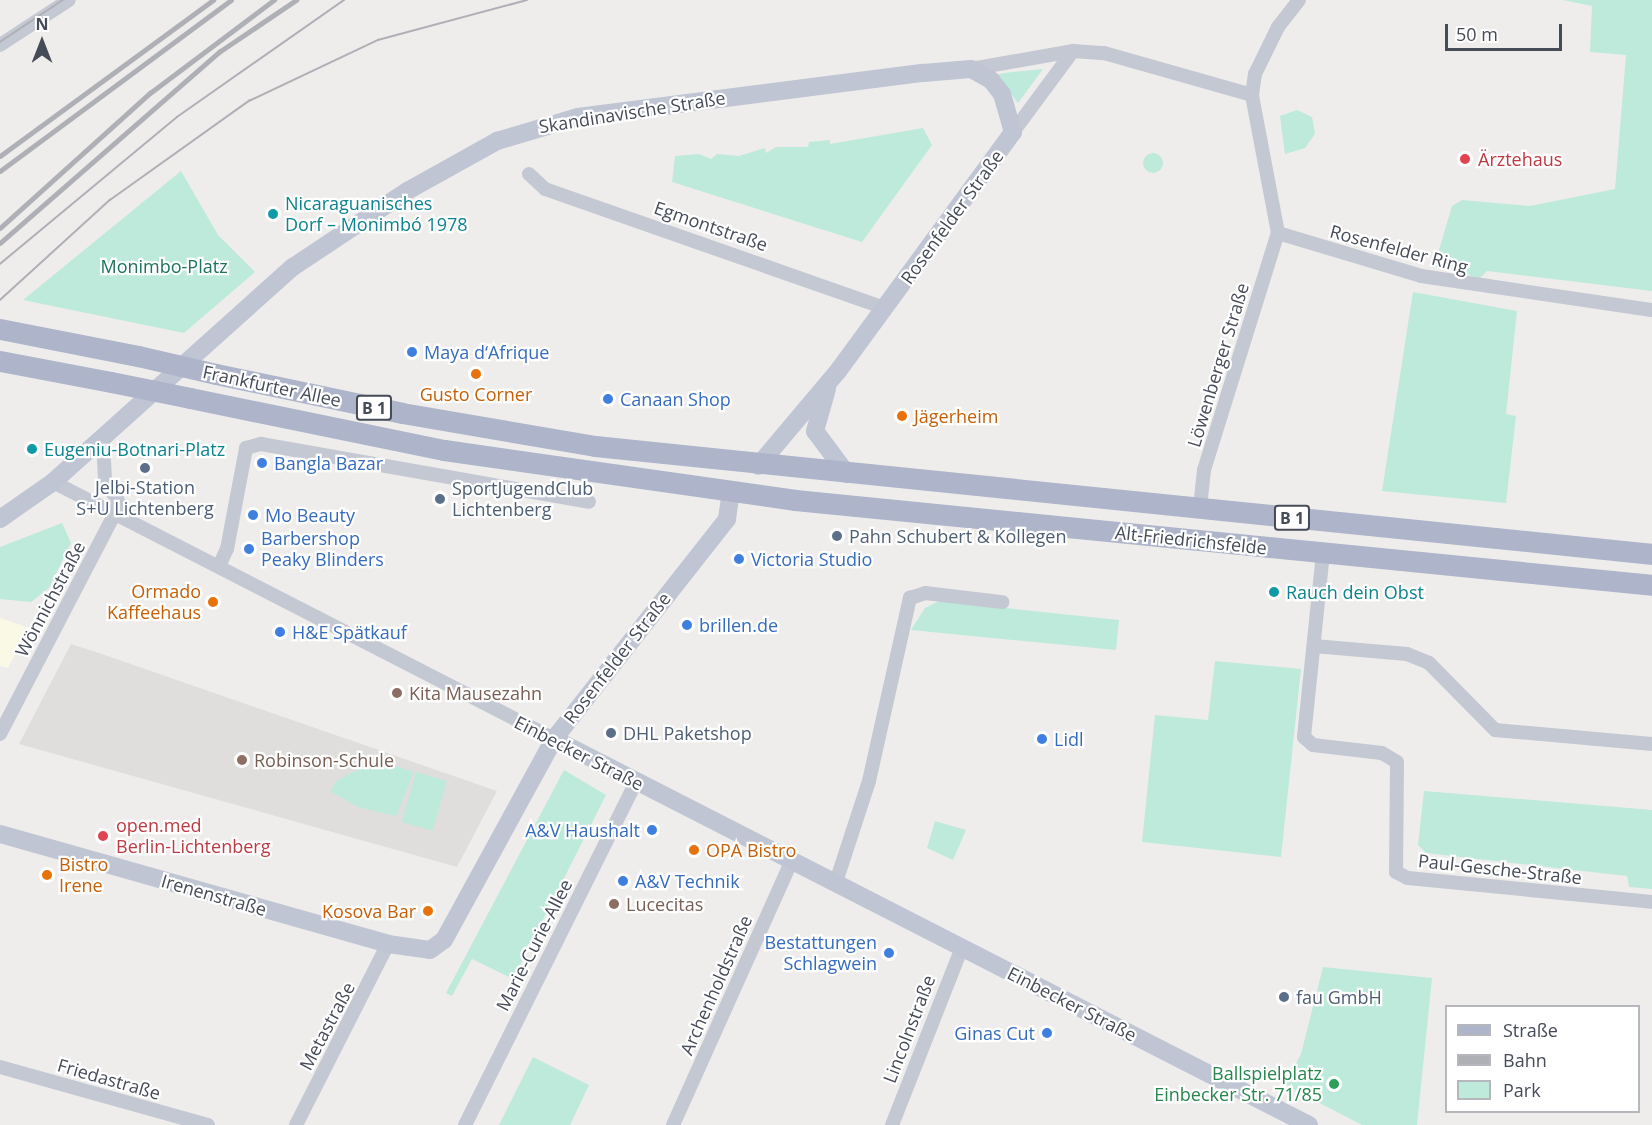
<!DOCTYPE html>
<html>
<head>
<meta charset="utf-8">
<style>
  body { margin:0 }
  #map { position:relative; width:1652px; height:1125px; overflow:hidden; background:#efedec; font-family:"Open Sans",sans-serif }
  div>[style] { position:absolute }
  .commercial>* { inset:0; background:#faf9e6 }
  .education>* { inset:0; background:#e0dedd }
  .green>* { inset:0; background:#bdeada; transform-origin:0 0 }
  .round { border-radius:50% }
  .street>* { height:14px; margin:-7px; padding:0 7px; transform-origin:7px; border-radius:7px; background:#c3c8d3 }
  .secondary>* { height:18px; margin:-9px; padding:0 9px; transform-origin:9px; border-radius:9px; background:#c0c5d4 }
  .primary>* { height:21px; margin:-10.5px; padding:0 10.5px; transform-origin:10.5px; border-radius:10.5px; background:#aeb5ca }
  .tram>* { height:1.5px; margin:-0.75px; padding:0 0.75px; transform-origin:0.75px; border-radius:0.75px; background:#afb0b6 }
  .rail>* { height:4.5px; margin:-2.25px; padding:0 2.25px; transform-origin:2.25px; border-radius:2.25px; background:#afb0b6 }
  .primary-bridge>* { height:21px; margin:-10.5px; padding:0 10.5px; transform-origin:10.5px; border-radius:10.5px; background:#aeb5ca }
  .dots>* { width:16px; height:16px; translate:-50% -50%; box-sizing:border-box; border:3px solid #fff; border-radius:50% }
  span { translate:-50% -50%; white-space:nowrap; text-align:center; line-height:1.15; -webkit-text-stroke:4.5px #fff; paint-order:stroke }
  .shield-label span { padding:2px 4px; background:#fff; border:2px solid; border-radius:4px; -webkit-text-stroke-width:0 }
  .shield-label { font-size:16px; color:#464b58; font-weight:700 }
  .street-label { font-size:18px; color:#464b58 }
  .health-label { font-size:18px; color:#be3a42 }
  .left { translate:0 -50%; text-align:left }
  .culture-label { font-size:18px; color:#0d838f }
  .park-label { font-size:18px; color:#1d735d }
  .shop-label { font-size:18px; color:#366cbe }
  .right { translate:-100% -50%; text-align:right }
  .food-label { font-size:18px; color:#c56008 }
  .service-label { font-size:18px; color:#4e5e75 }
  .education-label { font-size:18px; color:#785e54 }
  .leisure-label { font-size:18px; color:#27864d }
  .legend { position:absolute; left:1445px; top:1005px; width:195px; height:108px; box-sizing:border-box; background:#fff; border:2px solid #b5b7bc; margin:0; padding:8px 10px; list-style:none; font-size:18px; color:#464b58 }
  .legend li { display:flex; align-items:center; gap:12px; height:30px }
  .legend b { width:30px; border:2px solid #b5b7bc }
  .north { position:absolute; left:12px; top:12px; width:60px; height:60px; -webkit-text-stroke:4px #fff; paint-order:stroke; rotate:0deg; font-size:16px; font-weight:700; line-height:24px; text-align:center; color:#464b58 }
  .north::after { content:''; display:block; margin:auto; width:21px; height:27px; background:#464b58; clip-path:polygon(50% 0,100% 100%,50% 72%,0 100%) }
  .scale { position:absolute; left:1445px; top:24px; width:117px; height:27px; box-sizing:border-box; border:3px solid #464b58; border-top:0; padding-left:8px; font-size:18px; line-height:21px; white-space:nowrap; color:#464b58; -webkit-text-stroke:4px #fff; paint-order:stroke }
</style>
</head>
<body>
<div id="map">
  <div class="commercial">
    <div style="clip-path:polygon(0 618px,29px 628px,8px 668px,0 666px)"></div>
  </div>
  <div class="education">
    <div style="clip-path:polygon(71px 644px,102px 654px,497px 791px,457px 867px,19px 744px)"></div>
  </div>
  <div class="green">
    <div style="clip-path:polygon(1563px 0,1652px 0,1652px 291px,1487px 271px,1480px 278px,1434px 267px,1452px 206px,1462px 200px,1530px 206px,1615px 189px,1626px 55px,1590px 52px,1592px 6px)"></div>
    <div style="clip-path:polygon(1043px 69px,1018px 103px,997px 75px,1004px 73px)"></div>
    <div style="clip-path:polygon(1297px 110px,1312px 117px,1315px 134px,1305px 148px,1285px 154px,1280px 116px)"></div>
    <div style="clip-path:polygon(923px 128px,932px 145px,862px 242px,672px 182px,675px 156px,699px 154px,711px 159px,717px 154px,739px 156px,765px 148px,766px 153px,776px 147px,808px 147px,809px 142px,830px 140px,830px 144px)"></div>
    <div class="round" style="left:1143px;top:153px;width:20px;height:20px"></div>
    <div style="clip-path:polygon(181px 171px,218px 235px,255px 272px,184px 333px,23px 300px)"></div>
    <div style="clip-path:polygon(1413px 292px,1517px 311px,1506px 414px,1516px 416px,1506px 503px,1382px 491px)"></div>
    <div style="clip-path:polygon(62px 523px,71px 543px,49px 588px,31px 602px,0 599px,0 547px)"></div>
    <div style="clip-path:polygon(939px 601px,1119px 620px,1116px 650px,911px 630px,925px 608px)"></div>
    <div style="clip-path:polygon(1215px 661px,1301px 669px,1281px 857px,1142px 842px,1155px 715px,1208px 720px)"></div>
    <div style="clip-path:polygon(377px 760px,414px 772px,396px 816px,358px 807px,330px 791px,336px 781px)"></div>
    <div style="clip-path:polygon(564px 770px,606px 795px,513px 979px,472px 959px,452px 996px,446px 993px)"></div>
    <div style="left:416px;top:772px;width:32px;height:52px;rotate:16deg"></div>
    <div style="clip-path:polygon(1424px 791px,1652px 810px,1652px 889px,1629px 887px,1627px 876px,1426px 853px,1418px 845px)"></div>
    <div style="clip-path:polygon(935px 821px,966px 830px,953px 860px,927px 848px)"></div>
    <div style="clip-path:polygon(1323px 967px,1432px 978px,1417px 1125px,1362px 1125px,1285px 1085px,1301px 1054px)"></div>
    <div style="clip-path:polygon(533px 1057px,589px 1085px,570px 1125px,499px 1125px)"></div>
  </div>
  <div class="street">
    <div style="left:0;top:45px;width:82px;rotate:-33.1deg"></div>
    <div style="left:971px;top:69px;width:104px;rotate:-10deg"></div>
    <div style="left:1073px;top:51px;width:31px;rotate:4deg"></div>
    <div style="left:1104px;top:53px;width:154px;rotate:15.8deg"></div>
    <div style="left:1013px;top:132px;width:101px;rotate:-53.5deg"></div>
    <div style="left:529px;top:174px;width:22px;rotate:43deg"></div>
    <div style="left:545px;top:189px;width:360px;rotate:19.3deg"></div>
    <div style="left:1278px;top:233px;width:149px;rotate:16.7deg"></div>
    <div style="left:1421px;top:276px;width:233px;rotate:8.4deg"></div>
    <div style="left:103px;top:438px;width:43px;rotate:87.3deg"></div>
    <div style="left:105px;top:481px;width:44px;rotate:57deg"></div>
    <div style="left:53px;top:482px;width:563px;rotate:27.16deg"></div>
    <div style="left:1200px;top:508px;width:38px;rotate:-84deg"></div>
    <div style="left:1204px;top:470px;width:248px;rotate:-72.7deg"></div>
    <div style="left:1278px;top:233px;width:140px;rotate:-100.7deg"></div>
    <div style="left:1252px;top:95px;width:21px;rotate:-82deg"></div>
    <div style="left:1255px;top:74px;width:52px;rotate:-63.9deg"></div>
    <div style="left:1278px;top:27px;width:34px;rotate:-52deg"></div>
    <div style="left:1323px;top:553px;width:185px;rotate:95.9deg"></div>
    <div style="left:1304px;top:737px;width:12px;rotate:42deg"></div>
    <div style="left:1313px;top:745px;width:69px;rotate:6.6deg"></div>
    <div style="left:1382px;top:753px;width:17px;rotate:31deg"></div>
    <div style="left:1397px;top:762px;width:110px;rotate:90.5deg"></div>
    <div style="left:1396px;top:872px;width:13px;rotate:27deg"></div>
    <div style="left:1408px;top:878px;width:245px;rotate:5.6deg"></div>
    <div style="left:219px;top:566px;width:19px;rotate:-65deg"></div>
    <div style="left:227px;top:549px;width:103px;rotate:-79.3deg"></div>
    <div style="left:246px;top:448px;width:16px;rotate:-15deg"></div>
    <div style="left:261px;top:444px;width:333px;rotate:10deg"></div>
    <div style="left:1314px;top:646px;width:93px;rotate:4.9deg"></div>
    <div style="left:1407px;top:654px;width:24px;rotate:22deg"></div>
    <div style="left:1429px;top:663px;width:94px;rotate:45.4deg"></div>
    <div style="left:1495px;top:730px;width:158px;rotate:5.1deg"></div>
    <div style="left:0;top:734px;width:249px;rotate:-62.5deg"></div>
    <div style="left:836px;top:882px;width:106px;rotate:-71.9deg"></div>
    <div style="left:869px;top:781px;width:188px;rotate:-77.4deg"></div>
    <div style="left:910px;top:598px;width:16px;rotate:-18deg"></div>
    <div style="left:925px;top:593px;width:78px;rotate:6.7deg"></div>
    <div style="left:0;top:1067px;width:216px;rotate:15.6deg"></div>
    <div style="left:296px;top:1125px;width:203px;rotate:-63.1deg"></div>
    <div style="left:465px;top:1125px;width:383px;rotate:-63.5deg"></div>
    <div style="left:673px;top:1125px;width:290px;rotate:-65.8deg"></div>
    <div style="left:892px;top:1125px;width:191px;rotate:-68.5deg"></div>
  </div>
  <div class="secondary">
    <div style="left:827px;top:389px;width:44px;rotate:105.9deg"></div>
    <div style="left:815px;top:431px;width:54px;rotate:53.3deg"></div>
    <div style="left:0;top:519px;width:65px;rotate:-34.9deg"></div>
    <div style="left:53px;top:482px;width:322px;rotate:-41.9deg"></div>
    <div style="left:293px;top:267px;width:139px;rotate:-33.6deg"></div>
    <div style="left:409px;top:190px;width:101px;rotate:-29.1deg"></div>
    <div style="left:497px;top:141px;width:84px;rotate:-16.5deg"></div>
    <div style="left:578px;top:117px;width:348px;rotate:-7.3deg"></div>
    <div style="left:923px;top:73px;width:48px;rotate:-4.8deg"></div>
    <div style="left:971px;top:69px;width:23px;rotate:29deg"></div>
    <div style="left:991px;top:80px;width:18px;rotate:52deg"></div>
    <div style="left:1002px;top:94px;width:40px;rotate:74deg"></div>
    <div style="left:1013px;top:132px;width:296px;rotate:126.2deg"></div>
    <div style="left:838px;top:371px;width:124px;rotate:130.1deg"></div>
    <div style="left:554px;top:739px;width:848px;rotate:27.08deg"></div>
    <div style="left:0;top:834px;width:403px;rotate:15.8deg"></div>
    <div style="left:388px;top:944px;width:42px;rotate:8.1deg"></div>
    <div style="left:430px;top:950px;width:17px;rotate:-36deg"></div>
    <div style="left:444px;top:940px;width:229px;rotate:-61.3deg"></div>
    <div style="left:554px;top:739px;width:280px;rotate:-51.8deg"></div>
    <div style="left:727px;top:519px;width:27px;rotate:-82deg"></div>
  </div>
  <div class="primary">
    <div style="left:0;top:329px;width:141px;rotate:11.1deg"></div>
    <div style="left:0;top:361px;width:113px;rotate:10.7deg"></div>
    <div style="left:216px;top:374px;width:190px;rotate:11.8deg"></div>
    <div style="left:402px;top:413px;width:196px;rotate:9.7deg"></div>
    <div style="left:595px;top:446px;width:1063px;rotate:5.83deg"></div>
    <div style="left:190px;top:398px;width:259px;rotate:11.6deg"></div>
    <div style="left:444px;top:450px;width:355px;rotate:8.1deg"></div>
    <div style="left:795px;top:500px;width:861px;rotate:5.66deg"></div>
  </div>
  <div class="tram">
    <div style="left:0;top:42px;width:76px;rotate:-33.7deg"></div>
    <div style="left:0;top:264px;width:230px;rotate:-39.7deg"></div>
    <div style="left:177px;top:117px;width:204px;rotate:-35deg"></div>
    <div style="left:0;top:300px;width:149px;rotate:-42.3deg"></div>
    <div style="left:110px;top:200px;width:171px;rotate:-35.5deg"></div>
    <div style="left:249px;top:101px;width:143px;rotate:-25.3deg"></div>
    <div style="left:378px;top:40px;width:154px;rotate:-15deg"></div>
  </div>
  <div class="rail">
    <div style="left:0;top:156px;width:264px;rotate:-36.2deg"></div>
    <div style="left:0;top:171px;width:287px;rotate:-36.5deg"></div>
    <div style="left:0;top:228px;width:202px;rotate:-42deg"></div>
    <div style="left:150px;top:93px;width:155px;rotate:-36.9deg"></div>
    <div style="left:0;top:243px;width:291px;rotate:-41.1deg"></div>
    <div style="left:219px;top:52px;width:93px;rotate:-34deg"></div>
  </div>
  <div class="primary-bridge">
    <div style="left:138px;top:356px;width:80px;rotate:13deg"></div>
    <div style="left:111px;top:382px;width:81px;rotate:11.4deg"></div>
  </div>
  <div class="dots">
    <div style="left:1465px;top:159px;background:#e0444e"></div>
    <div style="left:273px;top:214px;background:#0f9aa8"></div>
    <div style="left:412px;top:352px;background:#3f7fe0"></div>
    <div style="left:476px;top:374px;background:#e8710a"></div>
    <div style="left:608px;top:399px;background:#3f7fe0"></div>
    <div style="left:902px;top:416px;background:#e8710a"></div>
    <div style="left:32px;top:449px;background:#0f9aa8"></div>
    <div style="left:262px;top:463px;background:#3f7fe0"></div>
    <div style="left:145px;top:468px;background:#5c6f8a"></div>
    <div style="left:440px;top:499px;background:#5c6f8a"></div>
    <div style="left:253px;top:515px;background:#3f7fe0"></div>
    <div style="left:837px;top:536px;background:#5c6f8a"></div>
    <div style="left:249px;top:549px;background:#3f7fe0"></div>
    <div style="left:739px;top:559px;background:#3f7fe0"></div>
    <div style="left:1274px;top:592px;background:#0f9aa8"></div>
    <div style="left:213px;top:602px;background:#e8710a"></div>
    <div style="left:687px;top:625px;background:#3f7fe0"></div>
    <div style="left:280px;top:632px;background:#3f7fe0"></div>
    <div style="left:397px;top:693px;background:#8d6e63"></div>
    <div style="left:611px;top:733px;background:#5c6f8a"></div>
    <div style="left:1042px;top:739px;background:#3f7fe0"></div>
    <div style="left:242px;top:760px;background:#8d6e63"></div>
    <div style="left:652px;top:830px;background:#3f7fe0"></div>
    <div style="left:103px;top:836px;background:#e0444e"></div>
    <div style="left:694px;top:850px;background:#e8710a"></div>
    <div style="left:47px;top:875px;background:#e8710a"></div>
    <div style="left:623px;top:881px;background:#3f7fe0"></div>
    <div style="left:614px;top:904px;background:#8d6e63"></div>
    <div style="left:428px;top:911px;background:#e8710a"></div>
    <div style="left:889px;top:953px;background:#3f7fe0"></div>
    <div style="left:1284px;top:997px;background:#5c6f8a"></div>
    <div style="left:1047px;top:1033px;background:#3f7fe0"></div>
    <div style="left:1334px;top:1084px;background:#2e9e5b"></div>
  </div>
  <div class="shield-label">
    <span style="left:374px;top:408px">B 1</span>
    <span style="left:1292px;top:518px">B 1</span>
  </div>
  <div class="street-label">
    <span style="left:632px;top:112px;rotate:-9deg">Skandinavische Straße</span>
    <span style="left:952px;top:217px;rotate:-54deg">Rosenfelder Straße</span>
    <span style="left:711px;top:226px;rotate:19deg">Egmontstraße</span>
    <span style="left:1399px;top:249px;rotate:15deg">Rosenfelder Ring</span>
    <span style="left:1218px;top:365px;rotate:-73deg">Löwenberger Straße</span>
    <span style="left:272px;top:386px;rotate:12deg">Frankfurter Allee</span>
    <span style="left:1191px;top:540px;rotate:6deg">Alt-Friedrichsfelde</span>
    <span style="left:50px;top:599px;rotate:-62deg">Wönnichstraße</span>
    <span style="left:617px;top:658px;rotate:-52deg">Rosenfelder Straße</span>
    <span style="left:579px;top:753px;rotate:27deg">Einbecker Straße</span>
    <span style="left:1500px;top:869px;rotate:6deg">Paul-Gesche-Straße</span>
    <span style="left:214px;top:895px;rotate:16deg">Irenenstraße</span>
    <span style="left:534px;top:945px;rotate:-63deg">Marie-Curie-Allee</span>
    <span style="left:716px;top:985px;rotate:-66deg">Archenholdstraße</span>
    <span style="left:1072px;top:1004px;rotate:27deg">Einbecker Straße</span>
    <span style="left:327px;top:1026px;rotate:-62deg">Metastraße</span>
    <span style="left:909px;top:1029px;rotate:-69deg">Lincolnstraße</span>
    <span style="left:109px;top:1079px;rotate:16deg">Friedastraße</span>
  </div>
  <div class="health-label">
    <span class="left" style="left:1478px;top:159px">Ärztehaus</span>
    <span class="left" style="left:116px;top:836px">open.med<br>Berlin-Lichtenberg</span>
  </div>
  <div class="culture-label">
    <span class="left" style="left:285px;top:214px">Nicaraguanisches<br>Dorf – Monimbó 1978</span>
    <span class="left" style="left:44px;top:449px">Eugeniu-Botnari-Platz</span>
    <span class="left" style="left:1286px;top:592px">Rauch dein Obst</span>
  </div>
  <div class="park-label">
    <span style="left:164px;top:266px">Monimbo-Platz</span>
  </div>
  <div class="shop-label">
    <span class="left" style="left:424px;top:352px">Maya d‘Afrique</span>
    <span class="left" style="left:620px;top:399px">Canaan Shop</span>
    <span class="left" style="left:274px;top:463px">Bangla Bazar</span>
    <span class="left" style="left:265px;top:515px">Mo Beauty</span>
    <span class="left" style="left:261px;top:549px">Barbershop<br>Peaky Blinders</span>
    <span class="left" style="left:751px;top:559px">Victoria Studio</span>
    <span class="left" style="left:699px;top:625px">brillen.de</span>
    <span class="left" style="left:292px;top:632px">H&amp;E Spätkauf</span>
    <span class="left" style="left:1054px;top:739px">Lidl</span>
    <span class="right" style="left:640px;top:830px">A&amp;V Haushalt</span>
    <span class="left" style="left:635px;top:881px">A&amp;V Technik</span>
    <span class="right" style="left:877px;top:953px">Bestattungen<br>Schlagwein</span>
    <span class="right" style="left:1035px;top:1033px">Ginas Cut</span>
  </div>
  <div class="food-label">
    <span style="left:476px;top:394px">Gusto Corner</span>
    <span class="left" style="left:914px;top:416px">Jägerheim</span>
    <span class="right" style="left:201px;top:602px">Ormado<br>Kaffeehaus</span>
    <span class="left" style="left:706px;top:850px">OPA Bistro</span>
    <span class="left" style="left:59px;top:875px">Bistro<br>Irene</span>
    <span class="right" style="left:416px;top:911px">Kosova Bar</span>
  </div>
  <div class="service-label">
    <span style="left:145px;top:498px">Jelbi-Station<br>S+U Lichtenberg</span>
    <span class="left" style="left:452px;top:499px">SportJugendClub<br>Lichtenberg</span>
    <span class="left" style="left:849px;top:536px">Pahn Schubert &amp; Kollegen</span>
    <span class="left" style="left:623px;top:733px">DHL Paketshop</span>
    <span class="left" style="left:1296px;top:997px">fau GmbH</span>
  </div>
  <div class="education-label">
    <span class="left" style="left:409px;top:693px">Kita Mausezahn</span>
    <span class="left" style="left:254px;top:760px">Robinson-Schule</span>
    <span class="left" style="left:626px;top:904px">Lucecitas</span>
  </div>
  <div class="leisure-label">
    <span class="right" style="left:1322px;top:1084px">Ballspielplatz<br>Einbecker Str. 71/85</span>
  </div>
  <ul class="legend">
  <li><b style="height:8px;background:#aeb5ca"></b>Straße</li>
  <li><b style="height:8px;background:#afb0b6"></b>Bahn</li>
  <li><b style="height:16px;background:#bdeada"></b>Park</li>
  </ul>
  <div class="north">N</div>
  <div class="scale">50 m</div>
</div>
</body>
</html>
